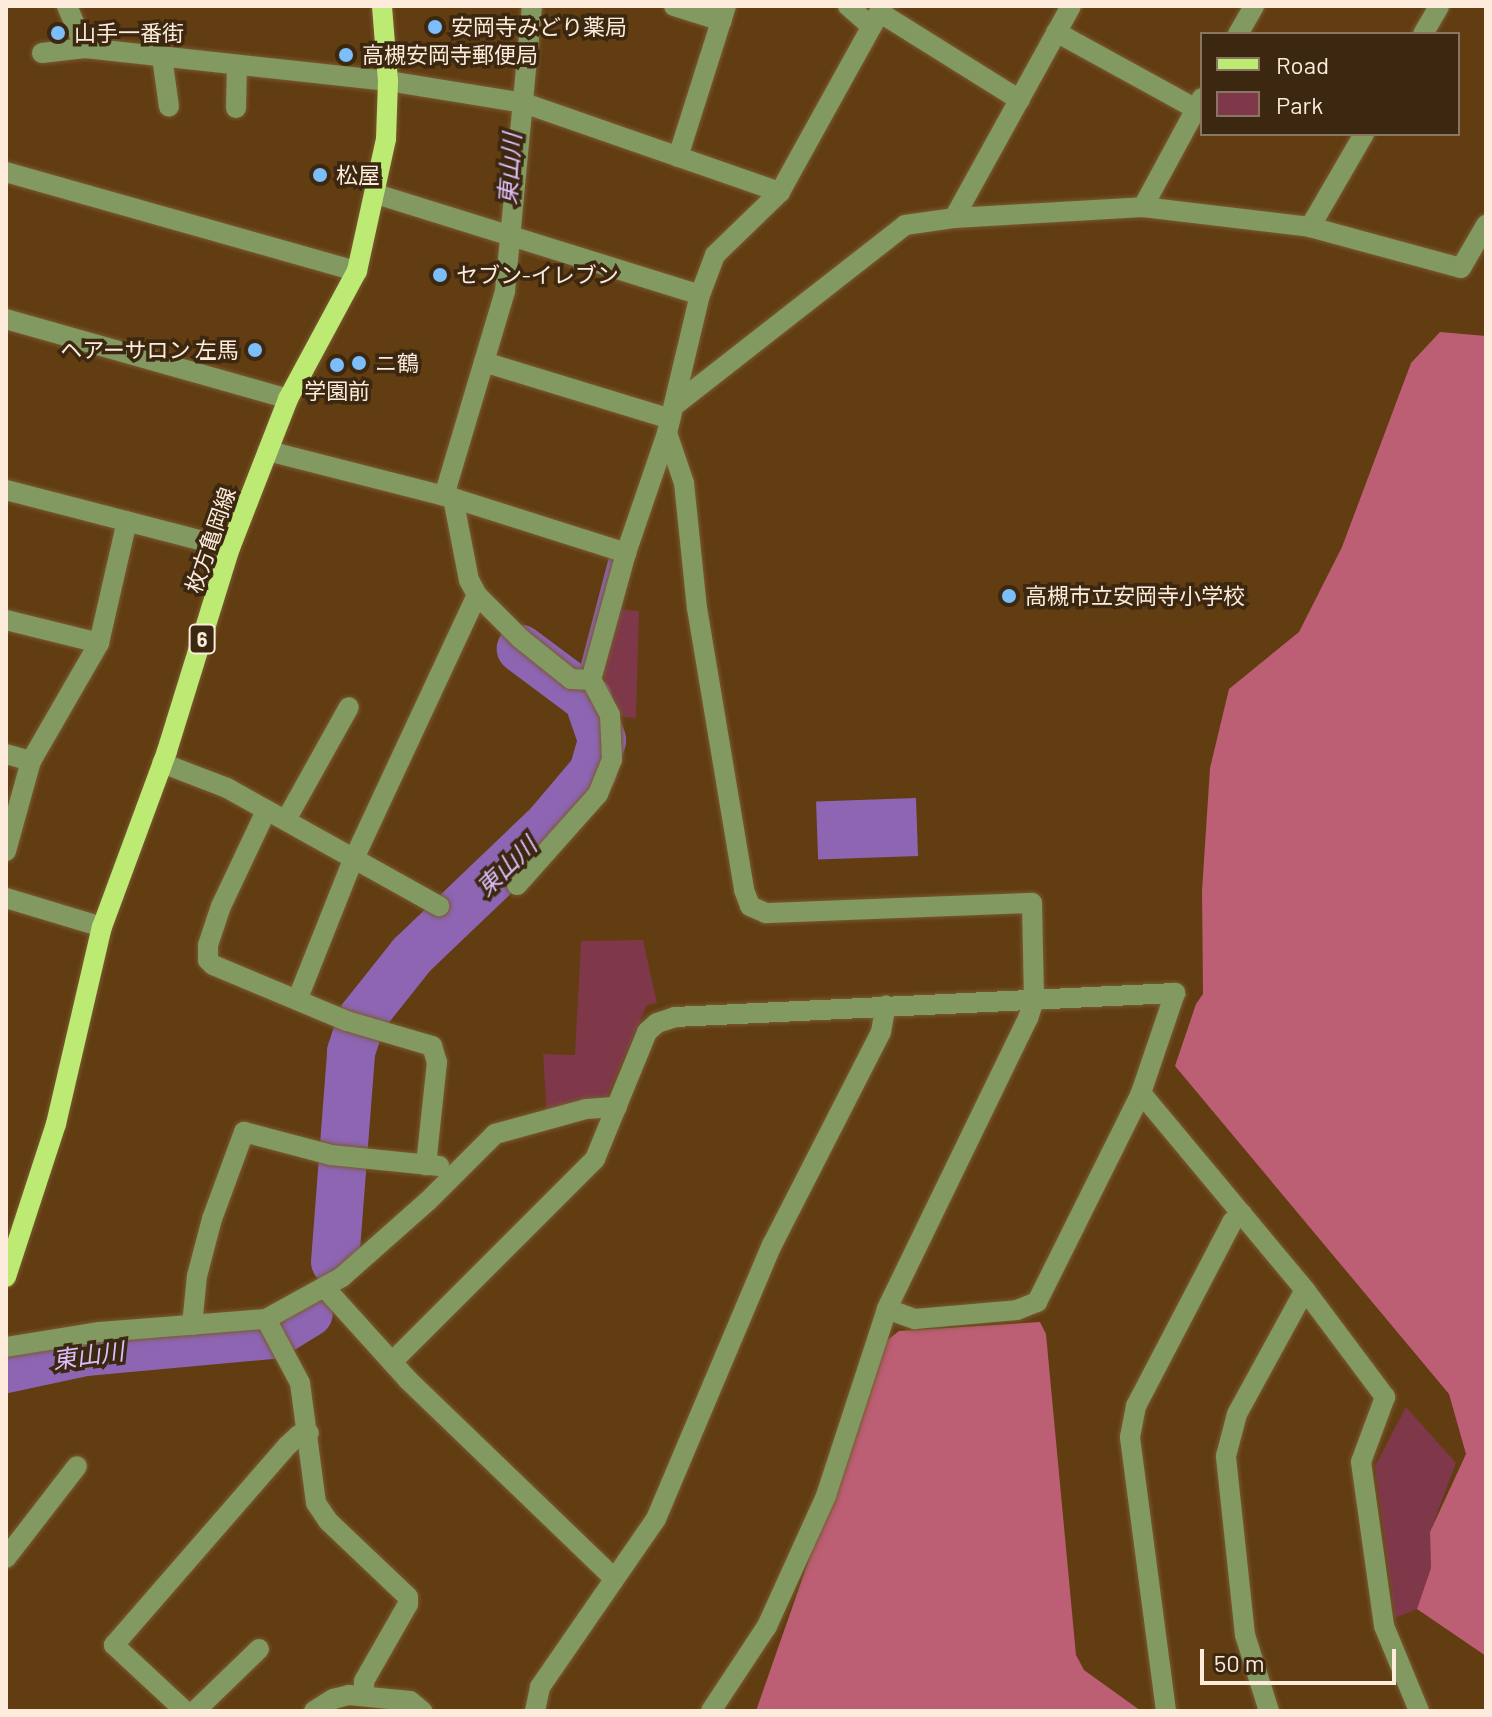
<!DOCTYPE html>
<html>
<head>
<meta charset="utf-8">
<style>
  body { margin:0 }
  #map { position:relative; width:1492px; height:1717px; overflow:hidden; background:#613d11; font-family:Barlow,"Noto Sans JP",sans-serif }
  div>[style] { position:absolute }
  .green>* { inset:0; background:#7e3849 }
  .forest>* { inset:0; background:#bc5e74 }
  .water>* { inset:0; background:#8d65b3; transform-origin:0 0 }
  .stream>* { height:8px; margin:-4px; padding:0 4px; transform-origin:4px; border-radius:4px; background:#8d65b3 }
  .river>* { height:48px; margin:-24px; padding:0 24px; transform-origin:24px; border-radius:24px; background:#8d65b3 }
  .roads { filter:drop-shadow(0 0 2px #7a5931) drop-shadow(0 0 2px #7a5931) }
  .minor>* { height:20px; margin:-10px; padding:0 10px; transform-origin:10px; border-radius:10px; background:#829961 }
  .major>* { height:20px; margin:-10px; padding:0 10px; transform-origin:10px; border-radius:10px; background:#bcea73 }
  .dots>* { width:22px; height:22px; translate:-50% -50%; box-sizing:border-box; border:4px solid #3c2710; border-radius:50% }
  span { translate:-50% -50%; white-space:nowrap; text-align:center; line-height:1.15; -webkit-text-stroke:7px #3c2710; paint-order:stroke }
  .shield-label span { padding:2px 6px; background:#3c2710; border:2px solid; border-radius:6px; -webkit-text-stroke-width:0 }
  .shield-label { font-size:20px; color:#fdecdc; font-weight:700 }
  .poi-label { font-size:22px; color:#fdecdc }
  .left { translate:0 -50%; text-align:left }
  .right { translate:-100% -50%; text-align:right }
  .street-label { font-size:22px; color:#fdecdc }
  .water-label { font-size:24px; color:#ddbffd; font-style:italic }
  .frame { position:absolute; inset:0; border:8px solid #fdecdc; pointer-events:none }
  .legend { position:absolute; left:1200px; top:32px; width:260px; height:104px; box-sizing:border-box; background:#3c2710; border:2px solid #897662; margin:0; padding:10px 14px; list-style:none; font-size:24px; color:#fdecdc }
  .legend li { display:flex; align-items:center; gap:16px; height:40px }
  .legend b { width:40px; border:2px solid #897662 }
  .scale { position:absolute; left:1200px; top:1649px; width:196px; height:36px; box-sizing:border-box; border:4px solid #fdecdc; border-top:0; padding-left:10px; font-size:24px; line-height:28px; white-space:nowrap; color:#fdecdc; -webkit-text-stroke:6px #3c2710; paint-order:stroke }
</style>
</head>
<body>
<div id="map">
  <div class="green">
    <div style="clip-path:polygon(616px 609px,639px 611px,636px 718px,616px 716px,603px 675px)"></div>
    <div style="clip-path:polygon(643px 940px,657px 1003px,647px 1005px,607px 1097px,547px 1115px,543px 1054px,575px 1055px,581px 941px)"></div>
    <div style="clip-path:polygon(1406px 1407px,1456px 1463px,1430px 1532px,1431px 1568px,1417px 1609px,1395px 1618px,1375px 1466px)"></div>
  </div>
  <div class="forest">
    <div style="clip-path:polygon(1440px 332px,1486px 336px,1486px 1656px,1417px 1609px,1431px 1568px,1430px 1532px,1466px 1454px,1449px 1394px,1175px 1066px,1196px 1004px,1203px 994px,1202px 891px,1210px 768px,1229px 689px,1299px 632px,1342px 547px,1411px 363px)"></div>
    <div style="clip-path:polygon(1040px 1322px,1046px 1334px,1076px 1655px,1084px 1670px,1141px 1711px,756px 1711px,885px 1342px,899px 1331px)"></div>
  </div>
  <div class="water">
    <div style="left:916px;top:798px;width:58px;height:100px;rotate:88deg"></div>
  </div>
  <div class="stream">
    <div style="left:588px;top:699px;width:27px;rotate:-100deg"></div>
    <div style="left:583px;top:672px;width:118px;rotate:-75.3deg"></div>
  </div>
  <div class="river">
    <div style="left:335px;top:1262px;width:211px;rotate:-85.6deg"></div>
    <div style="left:351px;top:1052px;width:36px;rotate:-72deg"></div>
    <div style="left:362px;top:1018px;width:80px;rotate:-51.6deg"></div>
    <div style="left:412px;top:955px;width:190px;rotate:-43.7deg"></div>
    <div style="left:549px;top:824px;width:68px;rotate:-49.8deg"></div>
    <div style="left:593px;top:772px;width:33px;rotate:-74deg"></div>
    <div style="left:602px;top:740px;width:43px;rotate:-108.9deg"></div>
    <div style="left:588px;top:699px;width:84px;rotate:-143.3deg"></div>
    <div style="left:6px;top:1369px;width:81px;rotate:-12.1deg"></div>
    <div style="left:85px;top:1352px;width:189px;rotate:-5.2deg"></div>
    <div style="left:273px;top:1335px;width:42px;rotate:-31.4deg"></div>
  </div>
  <div class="roads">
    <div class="minor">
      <div style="left:674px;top:6px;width:50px;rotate:17.4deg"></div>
      <div style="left:848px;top:6px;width:30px;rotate:41deg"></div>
      <div style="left:879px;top:12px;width:166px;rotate:32deg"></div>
      <div style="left:1056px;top:32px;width:160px;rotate:28.8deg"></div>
      <div style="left:1238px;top:34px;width:32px;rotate:-60deg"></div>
      <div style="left:1423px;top:34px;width:32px;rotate:-60deg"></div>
      <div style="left:85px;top:48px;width:305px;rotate:6.2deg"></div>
      <div style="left:388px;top:81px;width:138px;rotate:9.2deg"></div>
      <div style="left:524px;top:103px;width:271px;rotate:19.2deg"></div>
      <div style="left:42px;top:53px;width:43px;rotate:-6.6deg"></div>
      <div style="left:85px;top:48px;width:46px;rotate:-113.2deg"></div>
      <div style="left:162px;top:57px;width:50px;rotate:82deg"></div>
      <div style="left:236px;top:108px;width:43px;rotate:-88.7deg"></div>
      <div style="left:678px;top:157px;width:158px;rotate:-72.4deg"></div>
      <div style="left:6px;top:172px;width:365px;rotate:15.8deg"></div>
      <div style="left:376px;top:194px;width:339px;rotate:17.3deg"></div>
      <div style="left:1143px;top:207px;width:124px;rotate:-61.6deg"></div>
      <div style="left:954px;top:218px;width:242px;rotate:-61.1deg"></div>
      <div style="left:1310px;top:227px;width:108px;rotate:-59.9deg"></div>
      <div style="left:6px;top:319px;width:293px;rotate:15.8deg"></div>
      <div style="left:484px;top:362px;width:195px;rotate:17deg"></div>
      <div style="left:675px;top:405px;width:292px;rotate:-38deg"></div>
      <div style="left:905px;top:225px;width:49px;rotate:-8.1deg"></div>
      <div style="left:954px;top:218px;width:189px;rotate:-3.3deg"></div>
      <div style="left:1143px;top:207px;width:168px;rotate:6.8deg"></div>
      <div style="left:1310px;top:227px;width:156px;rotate:15.2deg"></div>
      <div style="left:1461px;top:268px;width:50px;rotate:-59.8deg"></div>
      <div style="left:667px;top:433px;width:53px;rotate:71.2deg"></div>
      <div style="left:684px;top:483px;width:126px;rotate:84.1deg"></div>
      <div style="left:697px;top:608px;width:286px;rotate:80.5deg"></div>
      <div style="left:744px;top:890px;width:17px;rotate:69deg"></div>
      <div style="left:750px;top:906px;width:17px;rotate:24deg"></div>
      <div style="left:766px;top:913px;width:266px;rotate:-2.2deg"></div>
      <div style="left:1032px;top:903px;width:97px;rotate:88.8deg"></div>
      <div style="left:1034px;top:1000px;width:19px;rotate:108deg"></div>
      <div style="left:1028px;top:1018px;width:323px;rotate:115.9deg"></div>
      <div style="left:887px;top:1309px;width:197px;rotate:108.1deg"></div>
      <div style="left:826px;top:1496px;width:143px;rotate:114.4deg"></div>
      <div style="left:767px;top:1626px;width:102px;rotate:123.4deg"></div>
      <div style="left:268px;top:451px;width:191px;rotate:14.3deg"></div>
      <div style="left:453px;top:498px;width:182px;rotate:17.6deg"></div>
      <div style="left:626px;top:553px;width:127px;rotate:-71.1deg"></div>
      <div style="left:667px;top:433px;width:142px;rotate:-76.6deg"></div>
      <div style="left:700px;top:295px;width:43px;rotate:-69.4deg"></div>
      <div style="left:715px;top:255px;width:91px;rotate:-44.1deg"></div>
      <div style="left:780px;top:192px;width:213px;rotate:-61deg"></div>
      <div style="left:6px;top:490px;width:231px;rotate:14.5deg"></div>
      <div style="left:444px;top:496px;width:214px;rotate:-73.4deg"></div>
      <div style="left:505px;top:291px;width:286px;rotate:-84.6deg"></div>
      <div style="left:453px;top:498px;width:84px;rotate:79deg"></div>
      <div style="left:469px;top:580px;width:17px;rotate:62deg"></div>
      <div style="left:477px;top:595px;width:62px;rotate:45deg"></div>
      <div style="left:521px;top:639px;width:64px;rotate:38.7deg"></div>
      <div style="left:571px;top:679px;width:20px;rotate:3deg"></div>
      <div style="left:6px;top:620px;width:96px;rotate:13.9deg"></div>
      <div style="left:99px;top:643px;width:125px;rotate:-77.1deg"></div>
      <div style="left:6px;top:754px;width:26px;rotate:16deg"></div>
      <div style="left:162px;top:763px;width:70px;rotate:21deg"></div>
      <div style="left:227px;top:788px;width:243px;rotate:29.1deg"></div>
      <div style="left:266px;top:811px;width:105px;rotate:115.3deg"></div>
      <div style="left:221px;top:906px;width:41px;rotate:108.4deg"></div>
      <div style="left:208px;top:945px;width:15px;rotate:90deg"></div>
      <div style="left:208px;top:960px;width:7px;rotate:45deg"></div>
      <div style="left:213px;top:965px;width:145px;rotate:22.7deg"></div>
      <div style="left:347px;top:1021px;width:89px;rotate:16.4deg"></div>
      <div style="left:432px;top:1046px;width:17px;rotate:73deg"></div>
      <div style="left:437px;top:1062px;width:104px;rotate:96.1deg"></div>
      <div style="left:286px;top:820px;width:129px;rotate:-60.9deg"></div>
      <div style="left:6px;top:851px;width:93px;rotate:-74.5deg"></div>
      <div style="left:31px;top:761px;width:136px;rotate:-60deg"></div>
      <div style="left:517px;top:885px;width:122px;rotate:-48.3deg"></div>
      <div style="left:598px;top:794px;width:37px;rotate:-68deg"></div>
      <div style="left:612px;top:760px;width:45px;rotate:-92.5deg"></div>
      <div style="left:610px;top:715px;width:40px;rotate:-118deg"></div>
      <div style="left:591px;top:680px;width:132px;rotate:-74.6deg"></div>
      <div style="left:6px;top:898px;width:100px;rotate:16.8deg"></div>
      <div style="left:298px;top:998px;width:143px;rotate:-68.3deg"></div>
      <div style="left:351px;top:865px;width:298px;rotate:-65deg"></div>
      <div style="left:325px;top:1288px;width:124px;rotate:47.9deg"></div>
      <div style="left:408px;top:1380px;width:286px;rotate:43.9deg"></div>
      <div style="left:887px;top:1309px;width:30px;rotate:20deg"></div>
      <div style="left:915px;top:1319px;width:102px;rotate:-5deg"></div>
      <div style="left:1017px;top:1310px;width:22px;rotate:-22deg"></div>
      <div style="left:1037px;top:1302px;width:233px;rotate:-63.5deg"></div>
      <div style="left:266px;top:1319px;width:72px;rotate:62deg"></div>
      <div style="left:300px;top:1383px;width:121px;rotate:82.4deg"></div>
      <div style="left:316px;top:1503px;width:22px;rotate:56deg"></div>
      <div style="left:328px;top:1521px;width:110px;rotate:43.5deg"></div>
      <div style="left:408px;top:1597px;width:7px;rotate:90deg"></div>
      <div style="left:408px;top:1604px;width:89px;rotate:119.7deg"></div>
      <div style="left:364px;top:1681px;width:15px;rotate:90deg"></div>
      <div style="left:192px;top:1325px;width:49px;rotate:-84.2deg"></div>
      <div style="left:197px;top:1276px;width:59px;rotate:-75.3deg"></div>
      <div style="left:212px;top:1219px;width:93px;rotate:-69.8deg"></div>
      <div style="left:244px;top:1132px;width:90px;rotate:14.8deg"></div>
      <div style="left:331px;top:1155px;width:109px;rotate:5.8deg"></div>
      <div style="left:6px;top:1347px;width:95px;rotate:-9.1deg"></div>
      <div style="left:100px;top:1332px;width:167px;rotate:-4.5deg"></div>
      <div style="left:266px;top:1319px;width:87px;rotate:-28.9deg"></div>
      <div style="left:342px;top:1277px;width:115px;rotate:-41.5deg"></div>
      <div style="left:428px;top:1201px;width:95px;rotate:-45deg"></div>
      <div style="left:495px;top:1134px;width:94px;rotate:-15.4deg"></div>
      <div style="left:586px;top:1109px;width:31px;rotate:-4deg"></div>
      <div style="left:392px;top:1362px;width:287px;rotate:-45deg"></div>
      <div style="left:595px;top:1159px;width:137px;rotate:-67.7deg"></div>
      <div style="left:647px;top:1032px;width:13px;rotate:-42deg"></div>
      <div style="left:657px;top:1023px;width:19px;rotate:-18deg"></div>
      <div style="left:675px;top:1017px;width:501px;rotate:-2.75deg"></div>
      <div style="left:1175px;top:993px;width:106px;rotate:108.8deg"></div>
      <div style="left:1141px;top:1093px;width:256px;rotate:50.2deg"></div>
      <div style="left:6px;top:1558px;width:116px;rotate:-52.3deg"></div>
      <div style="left:185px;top:1711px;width:97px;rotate:-137.1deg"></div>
      <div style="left:114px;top:1645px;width:264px;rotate:-49deg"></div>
      <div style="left:287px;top:1446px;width:16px;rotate:-43deg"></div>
      <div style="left:299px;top:1435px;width:10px;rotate:-11deg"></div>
      <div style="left:195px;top:1711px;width:89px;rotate:-44.1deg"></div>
      <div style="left:314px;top:1711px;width:22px;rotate:-32deg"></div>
      <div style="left:333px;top:1699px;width:16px;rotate:-14deg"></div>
      <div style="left:349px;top:1695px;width:61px;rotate:5.6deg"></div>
      <div style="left:410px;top:1701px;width:16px;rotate:40deg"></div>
      <div style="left:535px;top:1711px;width:25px;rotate:-78deg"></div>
      <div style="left:540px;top:1687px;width:204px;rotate:-55.4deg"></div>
      <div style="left:656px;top:1519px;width:298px;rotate:-67.1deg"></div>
      <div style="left:772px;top:1245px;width:239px;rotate:-62.9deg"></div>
      <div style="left:881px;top:1032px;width:27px;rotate:-80deg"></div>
      <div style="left:1166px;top:1711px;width:276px;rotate:-97.5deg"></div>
      <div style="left:1130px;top:1437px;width:32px;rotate:-79deg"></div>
      <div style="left:1136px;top:1406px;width:208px;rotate:-62.4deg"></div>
      <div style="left:1232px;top:1222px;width:13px;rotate:-39deg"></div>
      <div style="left:1269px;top:1711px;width:80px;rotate:-107.5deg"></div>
      <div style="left:1245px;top:1635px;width:180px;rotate:-96.1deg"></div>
      <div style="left:1226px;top:1456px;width:43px;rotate:-75.3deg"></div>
      <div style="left:1237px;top:1414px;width:141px;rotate:-61.3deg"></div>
      <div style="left:1305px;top:1290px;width:134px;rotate:53.2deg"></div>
      <div style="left:1385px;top:1397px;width:69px;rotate:110.3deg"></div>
      <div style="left:1361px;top:1462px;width:166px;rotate:82deg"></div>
      <div style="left:1384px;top:1626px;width:92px;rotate:67.6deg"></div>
    </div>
    <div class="major">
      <div style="left:6px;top:1277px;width:161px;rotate:-71.9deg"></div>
      <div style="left:56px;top:1124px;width:202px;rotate:-76.9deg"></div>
      <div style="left:102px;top:927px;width:188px;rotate:-69.7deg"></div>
      <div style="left:167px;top:751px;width:213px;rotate:-72.8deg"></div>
      <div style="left:230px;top:548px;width:160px;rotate:-68.7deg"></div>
      <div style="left:288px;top:399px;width:145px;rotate:-61.7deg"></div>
      <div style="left:357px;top:271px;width:135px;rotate:-77.6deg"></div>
      <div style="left:386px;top:139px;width:58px;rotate:-88deg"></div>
      <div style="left:388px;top:81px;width:75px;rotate:-94.6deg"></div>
    </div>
  </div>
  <div class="dots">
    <div style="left:435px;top:27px;background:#7cbef9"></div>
    <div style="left:58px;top:33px;background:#7cbef9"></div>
    <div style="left:346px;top:55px;background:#7cbef9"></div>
    <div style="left:320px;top:175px;background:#7cbef9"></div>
    <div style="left:440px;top:275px;background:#7cbef9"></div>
    <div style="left:255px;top:350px;background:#7cbef9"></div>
    <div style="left:359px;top:363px;background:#7cbef9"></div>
    <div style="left:337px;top:365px;background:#7cbef9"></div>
    <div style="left:1009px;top:596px;background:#7cbef9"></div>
  </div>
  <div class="shield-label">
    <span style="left:202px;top:639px">6</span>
  </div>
  <div class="poi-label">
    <span class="left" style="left:451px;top:27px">安岡寺みどり薬局</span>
    <span class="left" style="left:74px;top:33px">山手一番街</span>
    <span class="left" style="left:362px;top:55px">高槻安岡寺郵便局</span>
    <span class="left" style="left:336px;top:175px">松屋</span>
    <span class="left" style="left:456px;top:275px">セブン-イレブン</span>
    <span class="right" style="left:239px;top:350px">ヘアーサロン 左馬</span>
    <span class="left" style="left:375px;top:363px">ニ鶴</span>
    <span style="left:337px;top:391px">学園前</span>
    <span class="left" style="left:1025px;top:596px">高槻市立安岡寺小学校</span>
  </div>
  <div class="street-label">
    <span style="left:210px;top:540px;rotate:-71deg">枚方亀岡線</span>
  </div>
  <div class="water-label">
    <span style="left:509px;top:169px;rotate:-86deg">東山川</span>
    <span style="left:506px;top:866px;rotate:-44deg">東山川</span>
    <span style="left:88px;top:1355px;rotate:-8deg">東山川</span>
  </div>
  <div class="frame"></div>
  <ul class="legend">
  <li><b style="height:10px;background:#bcea73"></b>Road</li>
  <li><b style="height:22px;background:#7e3849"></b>Park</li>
  </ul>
  <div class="scale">50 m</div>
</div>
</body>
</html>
